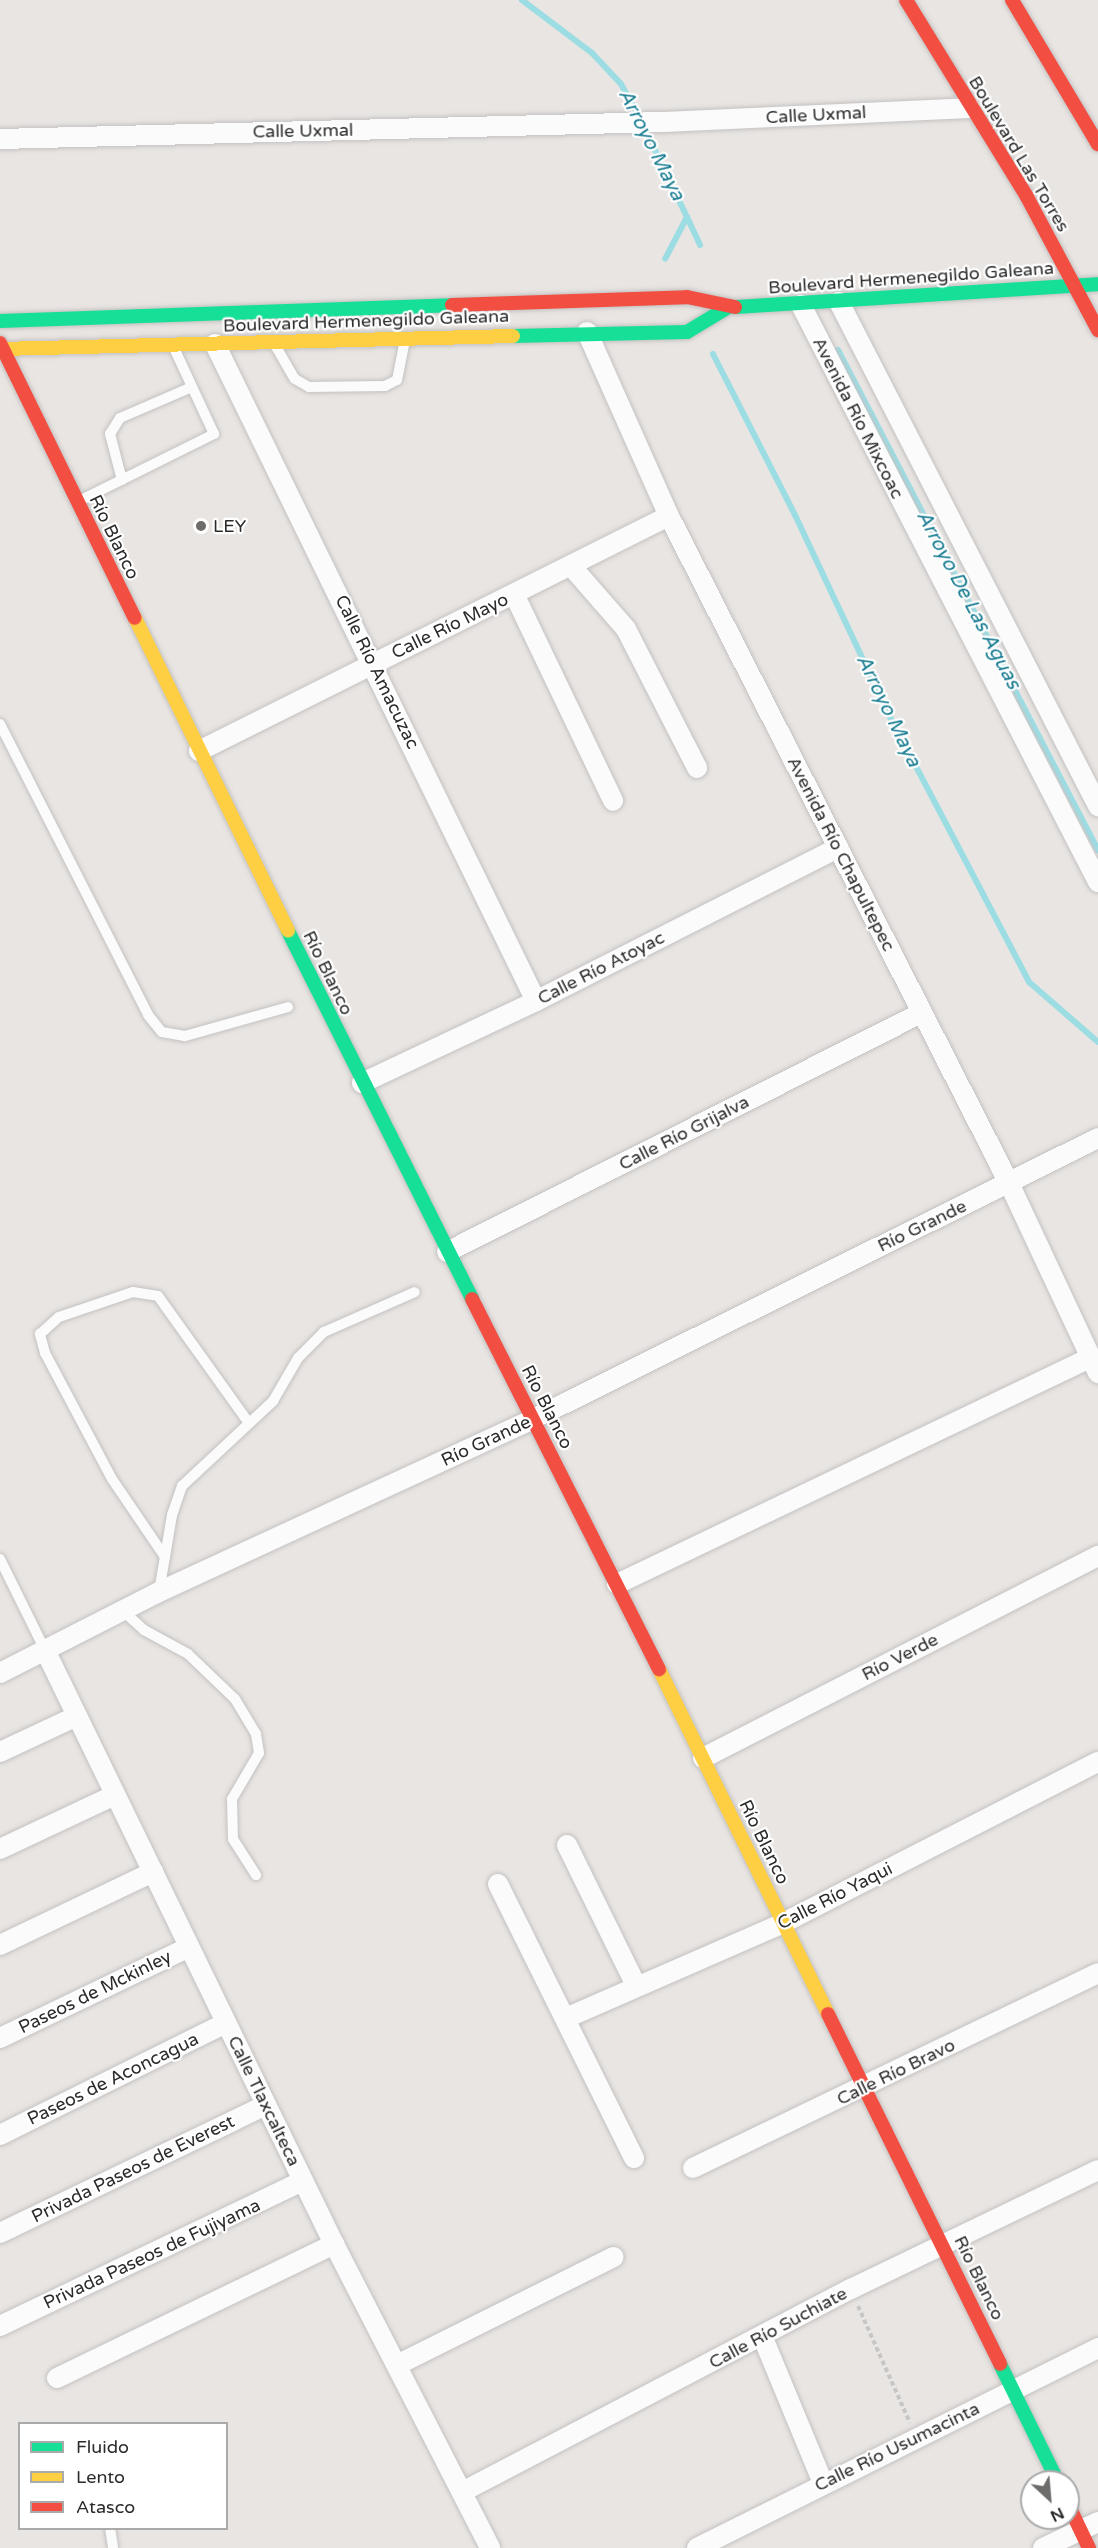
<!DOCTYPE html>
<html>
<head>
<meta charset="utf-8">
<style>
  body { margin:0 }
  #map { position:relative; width:1098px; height:2548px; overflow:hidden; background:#e9e5e2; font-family:"Varela Round",sans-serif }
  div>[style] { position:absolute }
  .stream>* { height:6px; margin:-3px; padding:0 3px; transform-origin:3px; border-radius:3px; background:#9cdde4 }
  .path>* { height:4px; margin-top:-2px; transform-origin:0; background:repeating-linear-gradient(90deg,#c6c6c6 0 4.5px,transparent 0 7.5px) }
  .roads { filter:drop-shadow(0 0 2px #c3c2c2) drop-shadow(0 0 2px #c3c2c2) }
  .lane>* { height:10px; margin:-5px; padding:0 5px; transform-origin:5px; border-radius:5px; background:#fcfbfb }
  .street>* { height:20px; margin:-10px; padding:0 10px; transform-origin:10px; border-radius:10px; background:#fcfbfb }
  .fast>* { height:14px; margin:-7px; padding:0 7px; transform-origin:7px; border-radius:7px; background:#16e098 }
  .slow>* { height:14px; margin:-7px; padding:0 7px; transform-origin:7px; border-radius:7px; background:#ffcf43 }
  .jam>* { height:14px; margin:-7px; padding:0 7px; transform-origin:7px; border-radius:7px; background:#f24e42 }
  .dots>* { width:16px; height:16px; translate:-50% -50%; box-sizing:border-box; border:3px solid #fff; border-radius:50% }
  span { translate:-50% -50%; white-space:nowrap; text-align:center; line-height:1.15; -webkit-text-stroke:4.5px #fff; paint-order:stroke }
  .street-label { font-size:18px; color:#2b2b2b }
  .poi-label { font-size:18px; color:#2b2b2b }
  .left { translate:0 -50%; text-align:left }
  .water-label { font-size:20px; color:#197c91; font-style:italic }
  .legend { position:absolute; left:18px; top:2422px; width:210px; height:108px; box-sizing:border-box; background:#fff; border:2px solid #aaa; margin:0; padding:8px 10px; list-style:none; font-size:18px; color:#2b2b2b }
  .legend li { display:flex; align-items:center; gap:12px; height:30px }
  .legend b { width:30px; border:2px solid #aaa }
  .north { position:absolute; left:1020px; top:2470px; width:60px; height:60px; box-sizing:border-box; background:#fff; border:2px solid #aaa; border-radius:50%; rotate:154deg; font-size:16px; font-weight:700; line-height:24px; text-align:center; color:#2b2b2b }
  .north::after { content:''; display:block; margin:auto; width:21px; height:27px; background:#6e6c6b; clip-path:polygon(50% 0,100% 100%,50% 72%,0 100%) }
</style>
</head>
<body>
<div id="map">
  <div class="stream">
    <div style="left:522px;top:0;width:88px;rotate:37.1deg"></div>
    <div style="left:592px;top:53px;width:42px;rotate:46.9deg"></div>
    <div style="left:621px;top:84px;width:39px;rotate:61deg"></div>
    <div style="left:644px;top:127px;width:100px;rotate:64.5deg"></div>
    <div style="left:687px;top:217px;width:47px;rotate:117.6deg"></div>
    <div style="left:687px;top:217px;width:31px;rotate:65deg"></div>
    <div style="left:838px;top:350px;width:564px;rotate:62.53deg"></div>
    <div style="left:713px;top:354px;width:181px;rotate:63deg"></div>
    <div style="left:795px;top:515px;width:223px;rotate:64.8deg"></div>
    <div style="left:890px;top:717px;width:299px;rotate:62.3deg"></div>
    <div style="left:1029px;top:982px;width:91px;rotate:41deg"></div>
  </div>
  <div class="path">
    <div style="left:858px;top:2306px;width:128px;rotate:66deg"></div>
  </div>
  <div class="roads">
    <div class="lane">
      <div style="left:275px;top:345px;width:39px;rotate:60deg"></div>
      <div style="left:295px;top:379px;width:16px;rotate:30deg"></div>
      <div style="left:309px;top:387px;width:76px;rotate:-0.8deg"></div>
      <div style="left:385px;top:386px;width:13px;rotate:-27deg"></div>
      <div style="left:397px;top:380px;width:41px;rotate:-78.7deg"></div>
      <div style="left:122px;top:480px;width:48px;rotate:-104.6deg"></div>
      <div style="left:110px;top:434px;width:19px;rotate:-58deg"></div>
      <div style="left:120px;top:418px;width:78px;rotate:-23.3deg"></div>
      <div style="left:79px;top:501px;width:151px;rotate:-26.4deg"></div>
      <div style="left:214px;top:434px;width:95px;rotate:-114.9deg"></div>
      <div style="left:0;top:724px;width:326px;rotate:63deg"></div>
      <div style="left:148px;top:1015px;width:22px;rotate:51deg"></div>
      <div style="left:162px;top:1032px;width:23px;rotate:10deg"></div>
      <div style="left:185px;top:1036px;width:107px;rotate:-15.7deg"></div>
      <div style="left:165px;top:1557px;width:94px;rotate:-124.2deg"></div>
      <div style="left:112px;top:1479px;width:143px;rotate:-118deg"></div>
      <div style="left:45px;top:1353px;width:20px;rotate:-105deg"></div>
      <div style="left:40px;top:1334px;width:25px;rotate:-42deg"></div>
      <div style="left:59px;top:1317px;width:78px;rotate:-18.7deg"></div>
      <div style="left:133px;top:1292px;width:25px;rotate:9deg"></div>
      <div style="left:158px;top:1296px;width:156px;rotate:54.4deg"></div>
      <div style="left:0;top:1559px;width:102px;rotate:63.7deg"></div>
      <div style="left:159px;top:1592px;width:78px;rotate:-80.4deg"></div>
      <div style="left:172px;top:1515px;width:31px;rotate:-71deg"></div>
      <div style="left:182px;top:1486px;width:125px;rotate:-43deg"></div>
      <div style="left:273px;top:1401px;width:50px;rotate:-59.8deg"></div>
      <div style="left:298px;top:1358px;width:37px;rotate:-45deg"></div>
      <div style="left:324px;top:1332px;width:99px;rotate:-23.7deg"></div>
      <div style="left:123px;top:1611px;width:28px;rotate:42deg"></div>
      <div style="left:144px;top:1630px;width:50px;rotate:28.6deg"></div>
      <div style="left:188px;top:1654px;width:65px;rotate:43.8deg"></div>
      <div style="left:235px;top:1699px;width:41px;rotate:59deg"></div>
      <div style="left:256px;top:1734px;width:19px;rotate:81deg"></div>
      <div style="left:259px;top:1753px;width:53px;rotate:120.4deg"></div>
      <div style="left:232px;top:1799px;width:40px;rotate:88.6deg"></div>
      <div style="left:233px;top:1839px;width:43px;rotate:57.4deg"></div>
      <div style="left:110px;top:2528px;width:20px;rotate:81deg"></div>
    </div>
    <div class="street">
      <div style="left:0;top:139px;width:663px;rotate:-1.47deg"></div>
      <div style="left:663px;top:122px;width:307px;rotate:-2.6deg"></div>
      <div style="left:839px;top:302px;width:567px;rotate:62.8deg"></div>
      <div style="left:801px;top:305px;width:649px;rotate:62.76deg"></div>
      <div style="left:587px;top:332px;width:201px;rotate:66deg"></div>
      <div style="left:669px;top:516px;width:749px;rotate:62.99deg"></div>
      <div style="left:1009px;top:1183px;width:210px;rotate:64.9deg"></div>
      <div style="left:215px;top:344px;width:731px;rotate:63.96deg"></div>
      <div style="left:572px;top:567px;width:82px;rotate:48.9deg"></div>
      <div style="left:626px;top:629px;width:156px;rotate:62.9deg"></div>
      <div style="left:515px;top:596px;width:227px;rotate:64.4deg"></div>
      <div style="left:199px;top:751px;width:525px;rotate:-26.57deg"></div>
      <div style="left:362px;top:1083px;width:192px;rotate:-25.2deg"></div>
      <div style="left:536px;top:1001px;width:339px;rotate:-26.9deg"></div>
      <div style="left:447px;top:1252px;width:531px;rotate:-26.76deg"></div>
      <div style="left:617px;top:1584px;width:524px;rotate:-25.54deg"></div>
      <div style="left:45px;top:1650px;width:661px;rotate:64.06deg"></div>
      <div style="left:334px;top:2244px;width:342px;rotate:62.8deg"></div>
      <div style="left:0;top:1673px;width:178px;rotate:-27deg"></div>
      <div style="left:159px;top:1592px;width:412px;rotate:-24.8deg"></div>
      <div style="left:533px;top:1419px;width:631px;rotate:-26.44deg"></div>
      <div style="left:0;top:1752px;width:85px;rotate:-25.1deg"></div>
      <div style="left:703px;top:1758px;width:444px;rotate:-27.1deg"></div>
      <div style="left:567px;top:1845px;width:156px;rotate:63.8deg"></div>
      <div style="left:0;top:1849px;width:127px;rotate:-25.2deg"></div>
      <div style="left:498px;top:1884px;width:306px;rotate:63.6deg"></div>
      <div style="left:0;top:1945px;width:170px;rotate:-25.5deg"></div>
      <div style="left:566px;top:2018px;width:237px;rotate:-23.6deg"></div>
      <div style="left:783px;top:1923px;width:354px;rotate:-27.1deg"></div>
      <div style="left:0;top:2038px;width:210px;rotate:-25.7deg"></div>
      <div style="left:0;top:2135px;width:252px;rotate:-26.4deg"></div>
      <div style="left:693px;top:2168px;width:449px;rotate:-25.7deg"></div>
      <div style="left:0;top:2233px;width:295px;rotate:-25.7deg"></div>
      <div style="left:0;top:2326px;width:336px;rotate:-25.6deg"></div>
      <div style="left:763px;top:2338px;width:157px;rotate:67.5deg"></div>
      <div style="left:397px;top:2365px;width:242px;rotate:-26.5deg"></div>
      <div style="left:57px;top:2378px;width:308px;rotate:-25.8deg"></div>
      <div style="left:462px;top:2492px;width:439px;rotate:-27.6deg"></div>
      <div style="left:851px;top:2289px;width:274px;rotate:-25.7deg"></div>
      <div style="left:697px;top:2548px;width:448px;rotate:-26.5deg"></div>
      <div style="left:1043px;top:2548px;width:61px;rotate:-25.3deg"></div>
    </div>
    <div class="fast">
      <div style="left:735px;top:307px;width:364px;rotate:-3.6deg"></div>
      <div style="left:0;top:321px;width:452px;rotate:-2deg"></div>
      <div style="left:513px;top:336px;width:174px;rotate:-1.3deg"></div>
      <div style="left:687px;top:332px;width:47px;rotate:-31deg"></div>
      <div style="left:288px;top:931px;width:411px;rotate:63.4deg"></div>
      <div style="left:1000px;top:2364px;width:131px;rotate:63.8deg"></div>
    </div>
    <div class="slow">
      <div style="left:0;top:349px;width:513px;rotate:-1.45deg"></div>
      <div style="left:135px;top:618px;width:348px;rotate:63.9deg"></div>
      <div style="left:659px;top:1669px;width:384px;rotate:63.9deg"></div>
    </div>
    <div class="jam">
      <div style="left:906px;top:0;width:231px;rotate:58.4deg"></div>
      <div style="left:1027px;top:197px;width:151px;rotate:61.9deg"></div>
      <div style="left:1012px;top:0;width:168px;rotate:59.2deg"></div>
      <div style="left:452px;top:305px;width:235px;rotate:-1.9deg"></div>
      <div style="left:687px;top:297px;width:49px;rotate:11.8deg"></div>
      <div style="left:0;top:343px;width:306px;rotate:63.9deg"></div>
      <div style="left:472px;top:1299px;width:415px;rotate:63.2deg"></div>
      <div style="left:828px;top:2014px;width:390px;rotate:63.8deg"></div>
      <div style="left:1068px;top:2504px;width:49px;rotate:64.5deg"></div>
    </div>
  </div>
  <div class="dots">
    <div style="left:201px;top:526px;background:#6e6c6b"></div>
  </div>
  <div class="street-label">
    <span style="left:816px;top:115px;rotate:-3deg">Calle Uxmal</span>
    <span style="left:303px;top:131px;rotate:-1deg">Calle Uxmal</span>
    <span style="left:1019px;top:154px;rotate:59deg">Boulevard Las Torres</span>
    <span style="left:911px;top:278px;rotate:-4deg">Boulevard Hermenegildo Galeana</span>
    <span style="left:366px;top:321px;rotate:-2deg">Boulevard Hermenegildo Galeana</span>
    <span style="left:858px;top:418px;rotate:63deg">Avenida Río Mixcoac</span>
    <span style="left:114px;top:537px;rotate:64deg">Río Blanco</span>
    <span style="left:450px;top:626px;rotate:-26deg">Calle Río Mayo</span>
    <span style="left:377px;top:672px;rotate:64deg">Calle Río Amacuzac</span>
    <span style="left:841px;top:854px;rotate:63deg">Avenida Río Chapultepec</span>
    <span style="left:601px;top:968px;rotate:-27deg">Calle Río Atoyac</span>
    <span style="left:328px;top:973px;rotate:64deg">Río Blanco</span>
    <span style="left:684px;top:1133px;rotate:-27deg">Calle Río Grijalva</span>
    <span style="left:922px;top:1226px;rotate:-26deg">Río Grande</span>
    <span style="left:547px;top:1407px;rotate:63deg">Río Blanco</span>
    <span style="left:486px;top:1441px;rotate:-25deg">Río Grande</span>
    <span style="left:900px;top:1657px;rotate:-27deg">Río Verde</span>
    <span style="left:764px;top:1842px;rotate:64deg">Río Blanco</span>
    <span style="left:835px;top:1896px;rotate:-27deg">Calle Río Yaqui</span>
    <span style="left:95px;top:1992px;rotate:-26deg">Paseos de Mckinley</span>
    <span style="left:896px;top:2072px;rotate:-26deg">Calle Río Bravo</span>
    <span style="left:113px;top:2079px;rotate:-26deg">Paseos de Aconcagua</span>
    <span style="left:264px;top:2101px;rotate:64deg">Calle Tlaxcalteca</span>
    <span style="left:133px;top:2169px;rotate:-26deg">Privada Paseos de Everest</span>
    <span style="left:152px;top:2254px;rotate:-25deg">Privada Paseos de Fujiyama</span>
    <span style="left:979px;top:2278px;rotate:64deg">Río Blanco</span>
    <span style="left:778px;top:2328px;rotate:-28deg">Calle Río Suchiate</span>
    <span style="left:897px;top:2447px;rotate:-26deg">Calle Río Usumacinta</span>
  </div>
  <div class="poi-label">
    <span class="left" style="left:213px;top:526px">LEY</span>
  </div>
  <div class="water-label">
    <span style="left:651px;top:145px;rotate:63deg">Arroyo Maya</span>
    <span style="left:968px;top:600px;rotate:62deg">Arroyo De Las Aguas</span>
    <span style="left:888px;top:711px;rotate:64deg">Arroyo Maya</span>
  </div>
  <ul class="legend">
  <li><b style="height:8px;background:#16e098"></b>Fluido</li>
  <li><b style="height:8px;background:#ffcf43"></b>Lento</li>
  <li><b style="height:8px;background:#f24e42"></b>Atasco</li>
  </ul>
  <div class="north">N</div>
</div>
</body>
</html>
